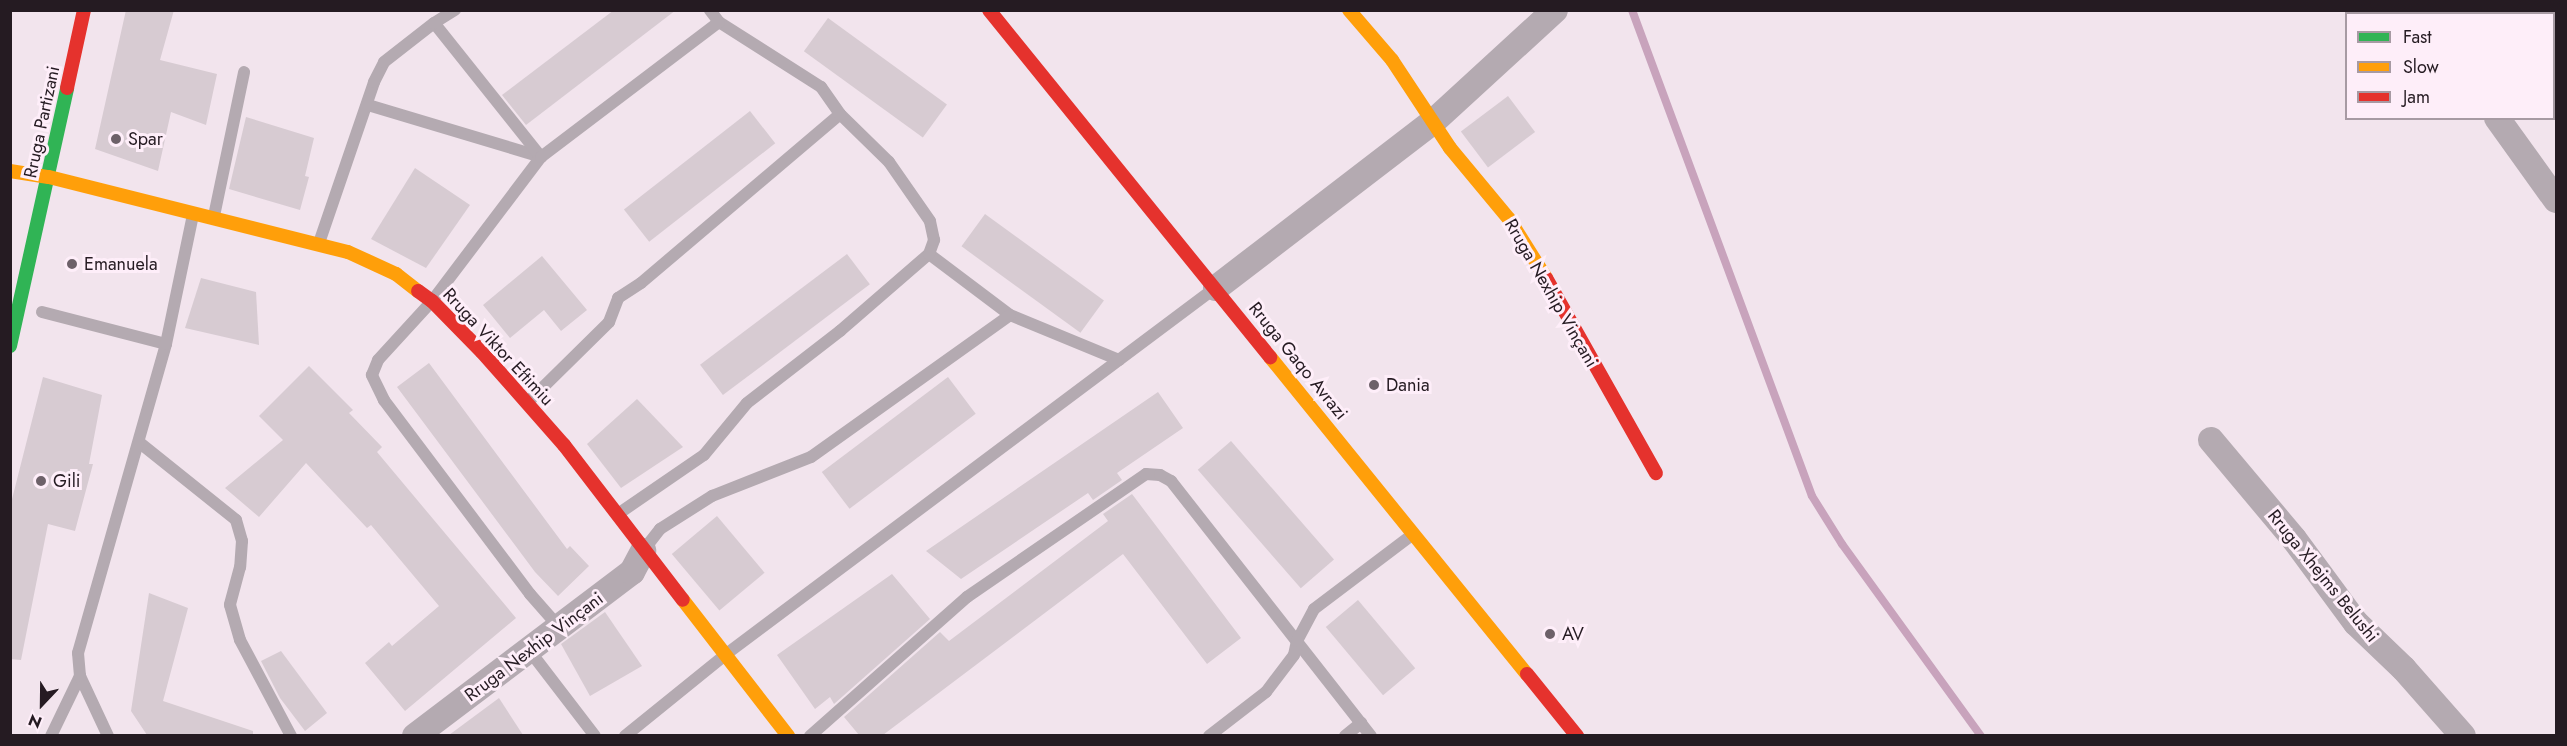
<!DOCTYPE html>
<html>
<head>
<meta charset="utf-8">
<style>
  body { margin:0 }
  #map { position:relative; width:2567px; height:746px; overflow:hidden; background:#f2e4ed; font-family:Jost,sans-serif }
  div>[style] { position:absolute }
  .stream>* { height:8px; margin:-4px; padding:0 4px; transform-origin:4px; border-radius:4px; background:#c8a3bc }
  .building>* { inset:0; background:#d7cbd2; transform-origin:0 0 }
  .lane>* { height:12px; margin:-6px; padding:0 6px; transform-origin:6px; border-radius:6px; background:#b4aab1 }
  .street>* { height:26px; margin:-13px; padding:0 13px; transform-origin:13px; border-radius:13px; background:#b4aab1 }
  .fast>* { height:14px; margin:-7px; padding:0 7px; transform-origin:7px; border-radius:7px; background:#30b455 }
  .slow>* { height:14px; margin:-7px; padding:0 7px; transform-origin:7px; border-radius:7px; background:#ff9f0a }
  .jam>* { height:14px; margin:-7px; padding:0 7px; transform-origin:7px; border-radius:7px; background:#e5322d }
  .dots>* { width:16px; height:16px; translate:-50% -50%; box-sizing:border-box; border:3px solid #feeef9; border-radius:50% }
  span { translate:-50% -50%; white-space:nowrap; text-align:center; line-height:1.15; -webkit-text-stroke:6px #feeef9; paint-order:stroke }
  .street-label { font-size:18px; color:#251b22 }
  .poi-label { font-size:18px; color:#251b22 }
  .left { translate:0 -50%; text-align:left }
  .frame { position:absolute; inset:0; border:12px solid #251b22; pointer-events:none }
  .legend { position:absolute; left:2345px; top:12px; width:210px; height:108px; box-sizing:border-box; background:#feeef9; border:2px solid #a79aa3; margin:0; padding:8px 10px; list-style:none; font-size:18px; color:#251b22 }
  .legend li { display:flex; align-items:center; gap:12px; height:30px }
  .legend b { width:30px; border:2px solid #a79aa3 }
  .north { position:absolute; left:12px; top:674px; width:60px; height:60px; -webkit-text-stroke:4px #feeef9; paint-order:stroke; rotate:202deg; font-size:16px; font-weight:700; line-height:24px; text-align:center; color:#251b22 }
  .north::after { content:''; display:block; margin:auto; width:21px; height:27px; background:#251b22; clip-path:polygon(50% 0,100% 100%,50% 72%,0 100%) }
</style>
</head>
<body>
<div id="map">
  <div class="stream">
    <div style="left:1632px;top:10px;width:518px;rotate:69.68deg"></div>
    <div style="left:1812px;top:496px;width:57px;rotate:58deg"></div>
    <div style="left:1842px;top:544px;width:237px;rotate:54.1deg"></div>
  </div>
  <div class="building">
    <div style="clip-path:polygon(126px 10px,174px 10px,160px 60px,217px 74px,206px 125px,171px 112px,158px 171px,95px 149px)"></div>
    <div style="clip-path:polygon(614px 10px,676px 10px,526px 125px,502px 95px)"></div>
    <div style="left:828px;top:18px;width:147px;height:41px;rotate:36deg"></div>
    <div style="left:1508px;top:96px;width:45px;height:59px;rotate:53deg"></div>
    <div style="left:750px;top:111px;width:41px;height:160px;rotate:52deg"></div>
    <div style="clip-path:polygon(246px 117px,314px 138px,305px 176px,309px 177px,300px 210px,229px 189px)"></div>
    <div style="clip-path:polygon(415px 168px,470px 205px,426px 268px,371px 239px)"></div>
    <div style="left:985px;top:214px;width:147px;height:40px;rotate:36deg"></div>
    <div style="left:847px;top:254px;width:38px;height:184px;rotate:53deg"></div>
    <div style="clip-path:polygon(542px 256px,587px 310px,561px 331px,544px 310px,510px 338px,483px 305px)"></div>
    <div style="clip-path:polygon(201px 278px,256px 292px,259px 345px,185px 328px)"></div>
    <div style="clip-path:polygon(429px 363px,567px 549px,570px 546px,589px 566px,558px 596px,535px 572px,397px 387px)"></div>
    <div style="clip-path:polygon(309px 366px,353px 410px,349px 413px,382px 447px,377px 452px,516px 618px,405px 711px,365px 663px,389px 642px,392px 646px,439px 606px,371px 525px,367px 528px,306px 463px,259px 517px,225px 488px,283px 440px,259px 416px)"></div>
    <div style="clip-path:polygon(43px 377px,102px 395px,89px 464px,93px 464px,75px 531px,48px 524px,21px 660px,10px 659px,10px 507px)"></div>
    <div style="left:948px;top:377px;width:46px;height:158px;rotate:53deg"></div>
    <div style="clip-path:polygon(1158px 392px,1183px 428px,1117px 473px,1122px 480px,1093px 500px,1088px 493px,961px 579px,926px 551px)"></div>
    <div style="clip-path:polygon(637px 399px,683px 447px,621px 488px,587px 444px)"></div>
    <div style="left:1231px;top:441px;width:157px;height:44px;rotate:49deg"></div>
    <div style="clip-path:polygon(1132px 494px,1241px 638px,1207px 664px,1123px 554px,883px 735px,859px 735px,844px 717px,940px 632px,949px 641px,1108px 521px,1103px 514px)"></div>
    <div style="left:717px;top:516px;width:74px;height:59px;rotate:50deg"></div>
    <div style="clip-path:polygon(892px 574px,930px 619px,834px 704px,830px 697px,815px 709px,777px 655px)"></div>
    <div style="clip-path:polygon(149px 593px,188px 608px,163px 701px,253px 731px,253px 735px,147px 735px,131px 711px)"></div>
    <div style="left:1358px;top:600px;width:89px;height:42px;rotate:50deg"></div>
    <div style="clip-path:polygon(605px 612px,642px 666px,590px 696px,561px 644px)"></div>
    <div style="clip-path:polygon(281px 651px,327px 713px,305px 731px,280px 698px,261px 661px)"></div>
    <div style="clip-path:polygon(499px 698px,523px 735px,449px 735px)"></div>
  </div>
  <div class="lane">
    <div style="left:368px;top:105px;width:181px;rotate:16.7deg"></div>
    <div style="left:541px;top:157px;width:171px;rotate:-128.6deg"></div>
    <div style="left:214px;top:216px;width:147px;rotate:-78.2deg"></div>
    <div style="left:319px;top:243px;width:170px;rotate:-71.1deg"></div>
    <div style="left:374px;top:82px;width:22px;rotate:-63deg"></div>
    <div style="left:384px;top:62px;width:63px;rotate:-38deg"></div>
    <div style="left:434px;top:23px;width:25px;rotate:-32deg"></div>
    <div style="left:929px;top:254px;width:101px;rotate:37deg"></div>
    <div style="left:1010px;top:315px;width:118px;rotate:22.4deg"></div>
    <div style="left:42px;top:312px;width:128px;rotate:14.5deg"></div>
    <div style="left:528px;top:402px;width:114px;rotate:-44.6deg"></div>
    <div style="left:609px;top:322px;width:26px;rotate:-69deg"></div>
    <div style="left:618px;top:298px;width:27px;rotate:-33deg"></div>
    <div style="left:641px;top:283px;width:261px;rotate:-40.3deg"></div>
    <div style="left:140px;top:443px;width:123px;rotate:38.7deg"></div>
    <div style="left:236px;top:520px;width:22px;rotate:74deg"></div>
    <div style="left:242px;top:541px;width:26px;rotate:94deg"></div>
    <div style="left:240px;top:567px;width:39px;rotate:105deg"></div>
    <div style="left:230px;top:605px;width:36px;rotate:74deg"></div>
    <div style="left:240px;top:640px;width:109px;rotate:62deg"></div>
    <div style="left:618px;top:514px;width:104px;rotate:-34.5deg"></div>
    <div style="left:704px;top:455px;width:67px;rotate:-50.4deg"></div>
    <div style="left:747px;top:403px;width:118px;rotate:-37.7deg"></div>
    <div style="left:840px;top:331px;width:118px;rotate:-40.9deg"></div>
    <div style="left:929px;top:254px;width:15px;rotate:-70deg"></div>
    <div style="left:934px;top:240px;width:19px;rotate:-102deg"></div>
    <div style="left:930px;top:221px;width:72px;rotate:-124.8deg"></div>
    <div style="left:889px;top:162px;width:69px;rotate:-135.6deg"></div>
    <div style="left:840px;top:114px;width:33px;rotate:-125deg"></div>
    <div style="left:821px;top:87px;width:121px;rotate:-147.5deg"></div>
    <div style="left:719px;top:22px;width:15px;rotate:-127deg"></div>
    <div style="left:646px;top:547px;width:23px;rotate:-52deg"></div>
    <div style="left:660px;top:529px;width:62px;rotate:-32.4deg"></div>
    <div style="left:712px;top:496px;width:106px;rotate:-21.5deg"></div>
    <div style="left:811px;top:457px;width:244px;rotate:-35.5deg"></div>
    <div style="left:559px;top:627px;width:44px;rotate:-131.3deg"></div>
    <div style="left:530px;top:594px;width:243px;rotate:-127deg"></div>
    <div style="left:384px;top:400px;width:28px;rotate:-116deg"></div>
    <div style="left:372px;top:375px;width:16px;rotate:-68deg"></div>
    <div style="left:378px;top:360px;width:80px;rotate:-47.5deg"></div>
    <div style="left:432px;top:301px;width:181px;rotate:-52.9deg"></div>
    <div style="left:541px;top:157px;width:223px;rotate:-37.2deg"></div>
    <div style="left:529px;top:650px;width:108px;rotate:52.5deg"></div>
    <div style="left:51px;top:736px;width:67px;rotate:-64.2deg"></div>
    <div style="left:108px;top:736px;width:66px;rotate:-115deg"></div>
    <div style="left:80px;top:676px;width:23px;rotate:-95deg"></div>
    <div style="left:78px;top:653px;width:321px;rotate:-74.1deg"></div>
    <div style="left:166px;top:344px;width:132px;rotate:-78.2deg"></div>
    <div style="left:625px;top:736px;width:129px;rotate:-39deg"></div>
    <div style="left:725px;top:655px;width:612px;rotate:-36.83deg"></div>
    <div style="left:810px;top:736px;width:210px;rotate:-41.5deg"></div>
    <div style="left:967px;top:597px;width:217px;rotate:-34.5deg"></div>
    <div style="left:1146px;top:474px;width:14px;rotate:4deg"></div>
    <div style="left:1160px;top:475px;width:13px;rotate:29deg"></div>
    <div style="left:1171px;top:481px;width:324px;rotate:51.9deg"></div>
    <div style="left:1209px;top:736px;width:72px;rotate:-37.7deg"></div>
    <div style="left:1266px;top:692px;width:46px;rotate:-52.9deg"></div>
    <div style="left:1294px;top:655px;width:14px;rotate:-78deg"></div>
    <div style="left:1297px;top:641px;width:36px;rotate:-62deg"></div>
    <div style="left:1314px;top:609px;width:124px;rotate:-37.1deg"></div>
    <div style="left:1345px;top:736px;width:21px;rotate:-39deg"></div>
  </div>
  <div class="street">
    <div style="left:2497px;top:118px;width:101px;rotate:54.3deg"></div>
    <div style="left:1216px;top:288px;width:275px;rotate:-37.5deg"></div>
    <div style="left:1434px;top:121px;width:164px;rotate:-42.5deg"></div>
    <div style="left:2211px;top:440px;width:129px;rotate:50deg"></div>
    <div style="left:2294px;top:539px;width:104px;rotate:53.6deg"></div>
    <div style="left:2356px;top:623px;width:66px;rotate:43.8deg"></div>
    <div style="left:2404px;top:669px;width:89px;rotate:48.6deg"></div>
    <div style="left:415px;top:736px;width:272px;rotate:-37.1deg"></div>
    <div style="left:632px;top:572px;width:24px;rotate:-62deg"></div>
  </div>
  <div class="fast">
    <div style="left:10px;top:346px;width:264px;rotate:-77.5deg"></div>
  </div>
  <div class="slow">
    <div style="left:1349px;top:10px;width:66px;rotate:49.3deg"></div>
    <div style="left:1392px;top:60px;width:105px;rotate:56.6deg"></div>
    <div style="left:1450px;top:148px;width:92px;rotate:50.3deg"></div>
    <div style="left:1509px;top:219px;width:70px;rotate:57.9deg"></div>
    <div style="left:10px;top:171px;width:39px;rotate:9deg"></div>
    <div style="left:49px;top:177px;width:308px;rotate:14.1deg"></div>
    <div style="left:348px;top:252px;width:53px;rotate:24.6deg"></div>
    <div style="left:396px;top:274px;width:28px;rotate:38deg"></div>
    <div style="left:1270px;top:357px;width:408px;rotate:51deg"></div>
    <div style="left:683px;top:600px;width:172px;rotate:52.3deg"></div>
  </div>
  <div class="jam">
    <div style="left:989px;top:10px;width:447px;rotate:51deg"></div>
    <div style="left:67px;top:88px;width:80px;rotate:-77.7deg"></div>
    <div style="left:1546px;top:278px;width:224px;rotate:60.6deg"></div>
    <div style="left:418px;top:291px;width:17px;rotate:36deg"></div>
    <div style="left:432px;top:301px;width:71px;rotate:45.6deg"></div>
    <div style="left:482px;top:352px;width:124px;rotate:48.6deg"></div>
    <div style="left:564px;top:445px;width:195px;rotate:52.5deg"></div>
    <div style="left:1527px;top:674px;width:80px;rotate:51.1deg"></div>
  </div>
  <div class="dots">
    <div style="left:116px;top:139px;background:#6d6169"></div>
    <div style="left:72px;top:264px;background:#6d6169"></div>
    <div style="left:1374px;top:385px;background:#6d6169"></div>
    <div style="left:41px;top:481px;background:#6d6169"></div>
    <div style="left:1550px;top:634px;background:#6d6169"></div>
  </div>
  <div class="street-label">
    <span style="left:42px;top:122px;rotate:-78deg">Rruga Partizani</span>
    <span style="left:1551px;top:293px;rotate:60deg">Rruga Nexhip Vinçani</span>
    <span style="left:498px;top:347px;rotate:47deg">Rruga Viktor Eftimiu</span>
    <span style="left:1298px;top:361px;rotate:51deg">Rruga Gaqo Avrazi</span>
    <span style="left:2323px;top:576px;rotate:51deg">Rruga Xhejms Belushi</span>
    <span style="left:534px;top:647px;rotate:-37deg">Rruga Nexhip Vinçani</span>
  </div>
  <div class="poi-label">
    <span class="left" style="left:128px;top:139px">Spar</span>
    <span class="left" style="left:84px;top:264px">Emanuela</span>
    <span class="left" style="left:1386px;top:385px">Dania</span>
    <span class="left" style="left:53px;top:481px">Gili</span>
    <span class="left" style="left:1562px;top:634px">AV</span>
  </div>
  <div class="frame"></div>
  <ul class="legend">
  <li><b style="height:8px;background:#30b455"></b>Fast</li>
  <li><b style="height:8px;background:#ff9f0a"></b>Slow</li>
  <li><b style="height:8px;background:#e5322d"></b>Jam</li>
  </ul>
  <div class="north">N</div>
</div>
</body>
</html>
